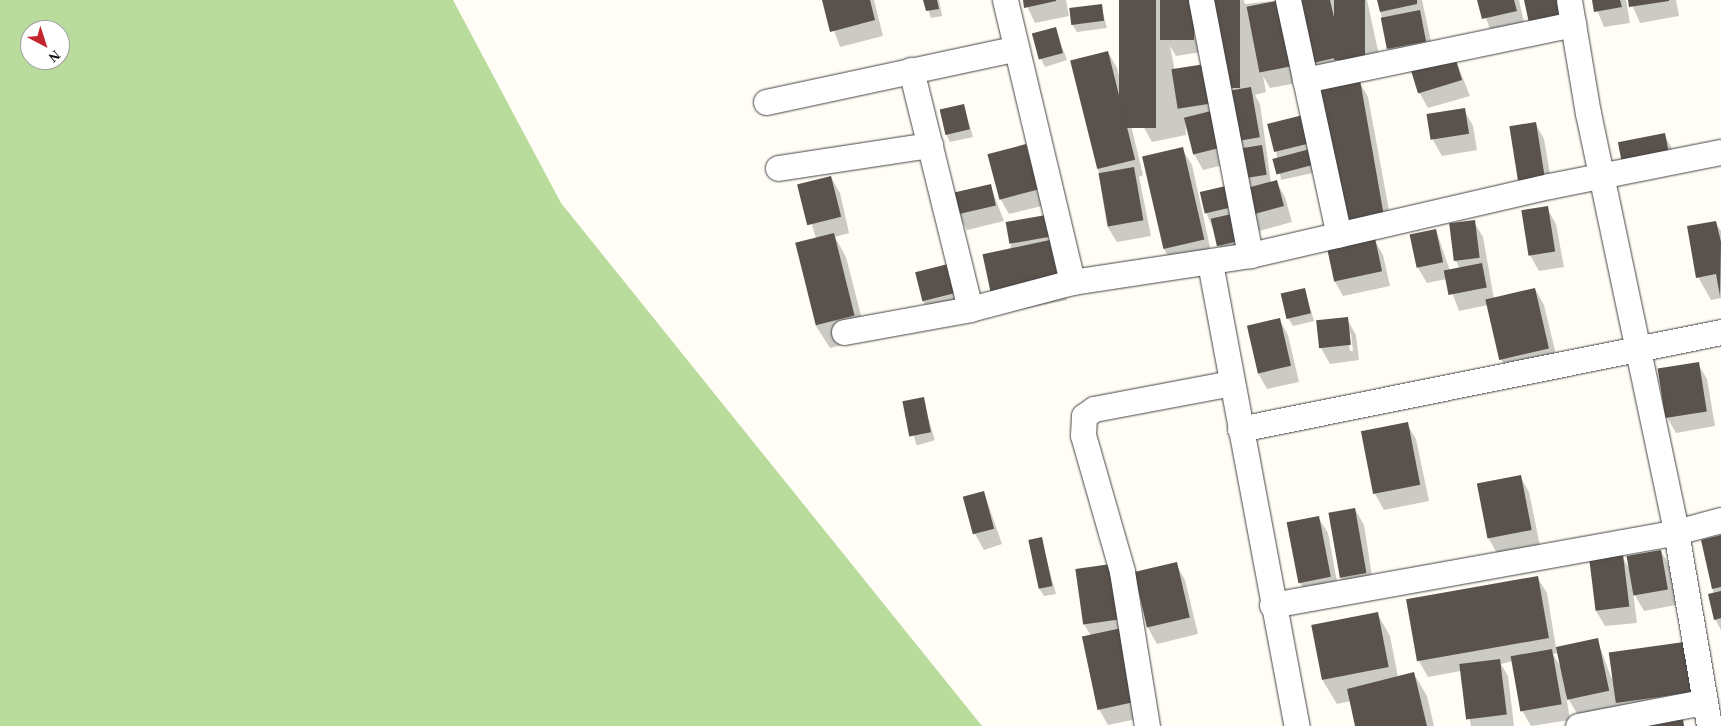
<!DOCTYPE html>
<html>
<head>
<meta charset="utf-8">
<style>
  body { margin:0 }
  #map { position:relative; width:1721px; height:726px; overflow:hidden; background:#fffdf5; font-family:"Times New Roman",serif }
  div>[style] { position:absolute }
  .forest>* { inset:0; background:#b9dc9c }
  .shadow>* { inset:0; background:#0003; transform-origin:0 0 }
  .building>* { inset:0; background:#5a524d; transform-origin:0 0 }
  .roads { filter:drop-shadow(0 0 1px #444) drop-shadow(0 0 1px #444) }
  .street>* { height:25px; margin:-12.5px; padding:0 12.5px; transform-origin:12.5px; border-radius:12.5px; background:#fff }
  span { translate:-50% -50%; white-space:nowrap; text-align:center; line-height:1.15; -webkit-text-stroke:5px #fff; paint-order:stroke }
  .north { position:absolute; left:20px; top:20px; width:50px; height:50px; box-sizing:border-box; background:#fff; border:1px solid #a0a0a0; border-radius:50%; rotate:140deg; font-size:14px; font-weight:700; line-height:20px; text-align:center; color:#111 }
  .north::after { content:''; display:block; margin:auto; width:18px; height:22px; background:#c4262e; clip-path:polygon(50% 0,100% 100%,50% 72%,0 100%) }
</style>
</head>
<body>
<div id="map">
  <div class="forest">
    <div style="clip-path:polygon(evenodd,0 0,453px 0,561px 203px,982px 726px,0 726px,0 0,30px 30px,60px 30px,60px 60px,30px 60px,30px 30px)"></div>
  </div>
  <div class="shadow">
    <div style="clip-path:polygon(823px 0,874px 0,883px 36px,840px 47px)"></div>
    <div style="clip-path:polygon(925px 0,939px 0,942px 16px,931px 18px)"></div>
    <div style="clip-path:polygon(1024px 0,1066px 0,1069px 16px,1035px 23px)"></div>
    <div style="clip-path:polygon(1120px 0,1200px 0,1208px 51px,1176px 56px,1170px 46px,1175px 71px,1204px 66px,1232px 163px,1203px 170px,1194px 154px,1185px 115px,1186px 135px,1152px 142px,1143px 126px)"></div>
    <div style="clip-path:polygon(1204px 0,1244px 0,1245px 4px,1281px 0,1302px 82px,1270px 88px,1263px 76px,1266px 92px,1255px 95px,1260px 104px,1271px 183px,1276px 181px,1285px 197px,1292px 222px,1259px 231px,1250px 216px)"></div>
    <div style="clip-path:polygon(1296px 0,1367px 0,1380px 60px,1319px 79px,1310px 64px)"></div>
    <div style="clip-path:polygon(1378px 0,1422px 0,1434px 56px,1397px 63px,1388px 47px)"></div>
    <div style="clip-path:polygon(1479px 0,1519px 0,1525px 27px,1492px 34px)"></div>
    <div style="clip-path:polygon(1593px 0,1626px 0,1630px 23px,1604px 27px)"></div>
    <div style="clip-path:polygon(1630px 0,1676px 0,1679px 16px,1640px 23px)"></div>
    <div style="clip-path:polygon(1101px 5px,1107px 28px,1077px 32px,1072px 24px)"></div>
    <div style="clip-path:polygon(1055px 28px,1067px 60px,1045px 67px,1041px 59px)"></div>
    <div style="clip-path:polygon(1108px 52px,1117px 68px,1143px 175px,1139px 177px,1151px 236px,1117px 242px,1107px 226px,1098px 169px)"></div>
    <div style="clip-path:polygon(1455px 58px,1470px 96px,1428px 108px,1419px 92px)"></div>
    <div style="clip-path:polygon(1359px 81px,1368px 97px,1393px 232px,1353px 240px)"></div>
    <div style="clip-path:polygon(964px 105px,973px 137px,950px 142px,946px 134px)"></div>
    <div style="clip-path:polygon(1464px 110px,1473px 126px,1477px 150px,1442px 156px,1433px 140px)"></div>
    <div style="clip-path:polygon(1302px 116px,1317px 172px,1281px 180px,1276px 151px)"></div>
    <div style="clip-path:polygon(1535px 123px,1544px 139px,1553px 192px,1529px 196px)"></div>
    <div style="clip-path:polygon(1664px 135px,1673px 150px,1634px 180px)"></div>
    <div style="clip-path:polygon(1026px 145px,1035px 161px,1046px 205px,1009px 214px,1000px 198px)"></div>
    <div style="clip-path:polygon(1182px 149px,1192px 165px,1212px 256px,1173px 264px,1164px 249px)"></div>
    <div style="clip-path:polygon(831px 177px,840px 193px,849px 233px,835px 237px,846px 257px,867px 339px,830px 348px,816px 326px,816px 238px,799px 184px)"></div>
    <div style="clip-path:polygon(990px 185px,1004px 221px,967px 230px,958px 214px)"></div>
    <div style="clip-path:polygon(1229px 186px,1246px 247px,1223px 253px,1206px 212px)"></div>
    <div style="clip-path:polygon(1547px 208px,1556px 224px,1564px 267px,1539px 271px,1530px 255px)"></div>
    <div style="clip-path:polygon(1045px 217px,1067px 300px,1001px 314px,1011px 244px)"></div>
    <div style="clip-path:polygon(1474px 222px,1483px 237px,1494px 299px,1535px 289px,1544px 305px,1558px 363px,1510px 375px,1501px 359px,1488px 305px,1459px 311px,1447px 279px,1427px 283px,1418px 268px,1436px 230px,1450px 271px,1460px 269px,1456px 261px)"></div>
    <div style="clip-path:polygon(1715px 222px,1721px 231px,1721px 298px,1711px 300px,1698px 277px)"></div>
    <div style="clip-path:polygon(1374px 239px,1383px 255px,1390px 286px,1343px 296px,1334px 280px)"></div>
    <div style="clip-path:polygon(951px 264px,967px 308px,932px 317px,923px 301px)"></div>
    <div style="clip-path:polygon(1305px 290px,1314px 321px,1293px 326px,1288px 318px)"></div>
    <div style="clip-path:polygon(1279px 319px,1288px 335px,1299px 382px,1267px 389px,1258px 373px)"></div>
    <div style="clip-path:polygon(evenodd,1347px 319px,1356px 335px,1359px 360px,1330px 364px,1321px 348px,1347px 319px,1348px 334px,1351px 334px,1353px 351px,1350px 351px,1348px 334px)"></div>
    <div style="clip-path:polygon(1698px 364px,1707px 379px,1715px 426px,1676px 433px,1667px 417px)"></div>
    <div style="left:923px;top:399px;width:43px;height:19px;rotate:74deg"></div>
    <div style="clip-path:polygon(1407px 424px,1416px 439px,1429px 501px,1384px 510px,1375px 494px,1362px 433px)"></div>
    <div style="clip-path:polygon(1520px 476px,1529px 492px,1540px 546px,1498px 555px,1489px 539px)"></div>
    <div style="clip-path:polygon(984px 492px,1002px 544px,984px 550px,975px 534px)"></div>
    <div style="clip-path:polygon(1355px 509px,1364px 525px,1374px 589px,1349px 593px,1340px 577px)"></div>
    <div style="clip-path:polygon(1318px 517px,1328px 533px,1339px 593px,1309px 598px,1300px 583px)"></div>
    <div style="clip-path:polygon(1721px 537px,1721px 630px,1715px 619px,1713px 589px)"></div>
    <div style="clip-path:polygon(1041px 539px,1056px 594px,1044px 596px,1039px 588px)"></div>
    <div style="clip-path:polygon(1661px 551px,1670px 567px,1676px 605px,1644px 611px,1633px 592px,1637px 623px,1605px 626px,1596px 611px,1622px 556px,1631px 572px)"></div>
    <div style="clip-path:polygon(1176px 564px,1185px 580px,1198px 634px,1157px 644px,1148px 628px)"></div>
    <div style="clip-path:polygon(1110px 565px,1146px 717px,1108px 725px,1099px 709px,1091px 636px,1084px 624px)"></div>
    <div style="clip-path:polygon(evenodd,1537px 577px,1547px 593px,1556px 648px,1597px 639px,1611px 677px,1700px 708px,1578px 715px,1566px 695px,1570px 720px,1531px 726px,1523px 712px,1513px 661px,1501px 664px,1508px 676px,1514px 726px,1471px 726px,1461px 671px,1428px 677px,1419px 661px,1537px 577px,1559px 653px,1562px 669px,1553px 654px,1559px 653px)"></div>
    <div style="clip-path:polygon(1377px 613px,1390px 636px,1398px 677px,1414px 674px,1427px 696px,1434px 726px,1357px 726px,1351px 701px,1337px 704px,1323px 681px)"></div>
  </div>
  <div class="building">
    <div style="clip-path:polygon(822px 0,870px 0,875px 20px,830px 32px)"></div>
    <div style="clip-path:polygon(923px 0,937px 0,939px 9px,926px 11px)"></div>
    <div style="clip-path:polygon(1023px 0,1056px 0,1056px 1px,1024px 8px)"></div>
    <div style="left:1119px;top:0;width:37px;height:128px"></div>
    <div style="left:1160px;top:0;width:34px;height:40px"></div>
    <div style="left:1203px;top:0;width:37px;height:88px"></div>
    <div style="left:1281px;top:0;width:67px;height:35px;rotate:79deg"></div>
    <div style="clip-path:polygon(1295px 0,1330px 0,1343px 56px,1309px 64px)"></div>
    <div style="left:1334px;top:0;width:31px;height:60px"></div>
    <div style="clip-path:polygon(1377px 0,1417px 0,1417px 4px,1380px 12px)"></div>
    <div style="clip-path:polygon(1477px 0,1514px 0,1517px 11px,1482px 19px)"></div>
    <div style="clip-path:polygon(1524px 0,1560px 0,1564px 15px,1529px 23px)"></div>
    <div style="clip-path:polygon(1592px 0,1620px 0,1622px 7px,1594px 12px)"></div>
    <div style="clip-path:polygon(1628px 0,1669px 0,1669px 1px,1629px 7px)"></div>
    <div style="left:1102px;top:4px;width:17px;height:33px;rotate:83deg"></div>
    <div style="left:1420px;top:10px;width:32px;height:40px;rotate:79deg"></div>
    <div style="left:1056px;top:27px;width:27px;height:25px;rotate:75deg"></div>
    <div style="left:1108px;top:51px;width:112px;height:39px;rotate:76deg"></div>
    <div style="left:1455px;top:57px;width:24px;height:46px;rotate:73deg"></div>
    <div style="left:1205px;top:64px;width:40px;height:34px;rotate:81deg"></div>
    <div style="left:1360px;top:80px;width:138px;height:44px;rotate:80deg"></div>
    <div style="left:1251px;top:87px;width:51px;height:25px;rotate:80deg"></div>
    <div style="left:964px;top:104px;width:26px;height:25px;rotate:77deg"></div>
    <div style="left:1465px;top:108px;width:26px;height:39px;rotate:81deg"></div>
    <div style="left:1215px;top:110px;width:38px;height:32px;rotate:76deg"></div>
    <div style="left:1303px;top:115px;width:29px;height:37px;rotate:76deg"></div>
    <div style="left:1536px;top:122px;width:55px;height:27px;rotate:81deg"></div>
    <div style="left:1665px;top:133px;width:20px;height:48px;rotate:79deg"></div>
    <div style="left:1026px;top:144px;width:47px;height:40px;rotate:75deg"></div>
    <div style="left:1262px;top:145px;width:30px;height:26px;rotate:81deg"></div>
    <div style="left:1183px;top:147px;width:95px;height:42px;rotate:77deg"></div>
    <div style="left:1310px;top:149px;width:16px;height:39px;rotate:75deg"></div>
    <div style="left:1134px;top:167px;width:54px;height:36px;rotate:80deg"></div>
    <div style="left:831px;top:176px;width:42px;height:35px;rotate:76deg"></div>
    <div style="left:1277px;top:180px;width:27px;height:36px;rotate:75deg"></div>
    <div style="left:991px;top:184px;width:22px;height:40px;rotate:77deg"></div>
    <div style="left:1230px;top:185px;width:22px;height:31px;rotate:77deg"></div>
    <div style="left:1548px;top:206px;width:46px;height:27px;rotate:81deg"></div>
    <div style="left:1236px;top:213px;width:28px;height:26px;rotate:77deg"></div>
    <div style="left:1046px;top:215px;width:22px;height:41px;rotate:80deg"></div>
    <div style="left:1475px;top:220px;width:38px;height:26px;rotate:83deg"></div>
    <div style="clip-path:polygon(1716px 221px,1721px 242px,1720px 296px,1716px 274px,1696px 278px,1687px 226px)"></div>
    <div style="left:1436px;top:229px;width:34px;height:27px;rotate:78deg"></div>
    <div style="left:834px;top:233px;width:85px;height:40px;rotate:76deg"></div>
    <div style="left:1375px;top:238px;width:34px;height:49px;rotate:78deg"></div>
    <div style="left:1050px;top:240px;width:45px;height:69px;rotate:78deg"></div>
    <div style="left:952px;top:263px;width:30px;height:38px;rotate:76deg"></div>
    <div style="left:1482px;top:263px;width:25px;height:39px;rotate:79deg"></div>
    <div style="left:1305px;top:288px;width:26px;height:25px;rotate:77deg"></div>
    <div style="left:1535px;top:288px;width:62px;height:51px;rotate:77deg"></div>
    <div style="left:1348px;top:317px;width:28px;height:32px;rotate:84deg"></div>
    <div style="left:1280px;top:318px;width:49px;height:34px;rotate:77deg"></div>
    <div style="left:1699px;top:362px;width:50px;height:42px;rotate:81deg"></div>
    <div style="left:924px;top:397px;width:36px;height:22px;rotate:79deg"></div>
    <div style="left:1408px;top:422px;width:64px;height:48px;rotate:79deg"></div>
    <div style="left:1521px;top:475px;width:56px;height:45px;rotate:79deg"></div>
    <div style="left:984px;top:491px;width:39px;height:22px;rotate:75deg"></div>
    <div style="left:1355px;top:508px;width:66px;height:27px;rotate:80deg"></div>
    <div style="left:1319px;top:516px;width:62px;height:33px;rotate:79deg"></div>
    <div style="clip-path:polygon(1721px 535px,1721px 587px,1712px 589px,1701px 540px)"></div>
    <div style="left:1042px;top:537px;width:50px;height:14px;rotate:78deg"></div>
    <div style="left:1661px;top:550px;width:40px;height:35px;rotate:80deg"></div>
    <div style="left:1623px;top:555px;width:52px;height:34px;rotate:83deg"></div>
    <div style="left:1177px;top:562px;width:57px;height:44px;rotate:77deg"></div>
    <div style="left:1111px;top:564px;width:56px;height:36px;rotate:82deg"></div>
    <div style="left:1538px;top:576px;width:63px;height:134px;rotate:80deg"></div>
    <div style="clip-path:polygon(1721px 591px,1721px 618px,1714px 620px,1708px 594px)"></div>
    <div style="left:1378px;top:612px;width:56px;height:68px;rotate:79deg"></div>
    <div style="left:1122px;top:628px;width:75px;height:41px;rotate:78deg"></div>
    <div style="left:1598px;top:638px;width:54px;height:43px;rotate:78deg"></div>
    <div style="left:1684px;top:642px;width:51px;height:76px;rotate:82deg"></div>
    <div style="left:1552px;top:649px;width:56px;height:42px;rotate:80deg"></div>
    <div style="left:1500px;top:659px;width:56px;height:41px;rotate:83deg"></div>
    <div style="clip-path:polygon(1414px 672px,1427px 726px,1355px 726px,1347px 689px)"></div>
    <div style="clip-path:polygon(1683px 719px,1684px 726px,1644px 726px,1644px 725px)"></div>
  </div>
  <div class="roads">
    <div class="street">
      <div style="left:1005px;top:0;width:290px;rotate:76.6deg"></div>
      <div style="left:1201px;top:0;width:260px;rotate:79.1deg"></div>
      <div style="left:1288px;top:0;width:240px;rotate:77.8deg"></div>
      <div style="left:1569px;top:0;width:115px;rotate:80.5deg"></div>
      <div style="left:1588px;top:113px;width:428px;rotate:78.1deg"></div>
      <div style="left:1676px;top:532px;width:197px;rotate:80.3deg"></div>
      <div style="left:911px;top:70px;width:246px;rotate:76.1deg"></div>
      <div style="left:1305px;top:80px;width:274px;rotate:-11.8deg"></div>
      <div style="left:766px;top:102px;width:254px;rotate:-12.1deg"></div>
      <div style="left:778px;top:168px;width:154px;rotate:-8.6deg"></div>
      <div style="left:1210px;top:263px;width:471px;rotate:79.4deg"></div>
      <div style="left:844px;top:332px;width:128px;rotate:-10.3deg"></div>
      <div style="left:970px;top:309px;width:106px;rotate:-14.8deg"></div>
      <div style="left:1072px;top:282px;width:180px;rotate:-8.6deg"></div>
      <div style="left:1250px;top:255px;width:307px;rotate:-13deg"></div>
      <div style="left:1549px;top:186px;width:175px;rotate:-11.2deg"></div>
      <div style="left:1240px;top:429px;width:491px;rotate:-11.4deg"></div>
      <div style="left:1272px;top:605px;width:411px;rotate:-10.2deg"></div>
      <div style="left:1676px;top:532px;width:47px;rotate:-14.9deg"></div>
      <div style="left:1147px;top:726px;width:157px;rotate:-99.2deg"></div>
      <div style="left:1122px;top:571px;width:141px;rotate:-106deg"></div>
      <div style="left:1083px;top:435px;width:19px;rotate:-87deg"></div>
      <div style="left:1084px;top:416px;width:12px;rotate:-35deg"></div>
      <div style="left:1094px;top:409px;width:139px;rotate:-10.7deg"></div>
      <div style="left:1578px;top:726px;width:127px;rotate:-10.9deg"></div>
    </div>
  </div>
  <div class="north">N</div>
</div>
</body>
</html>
